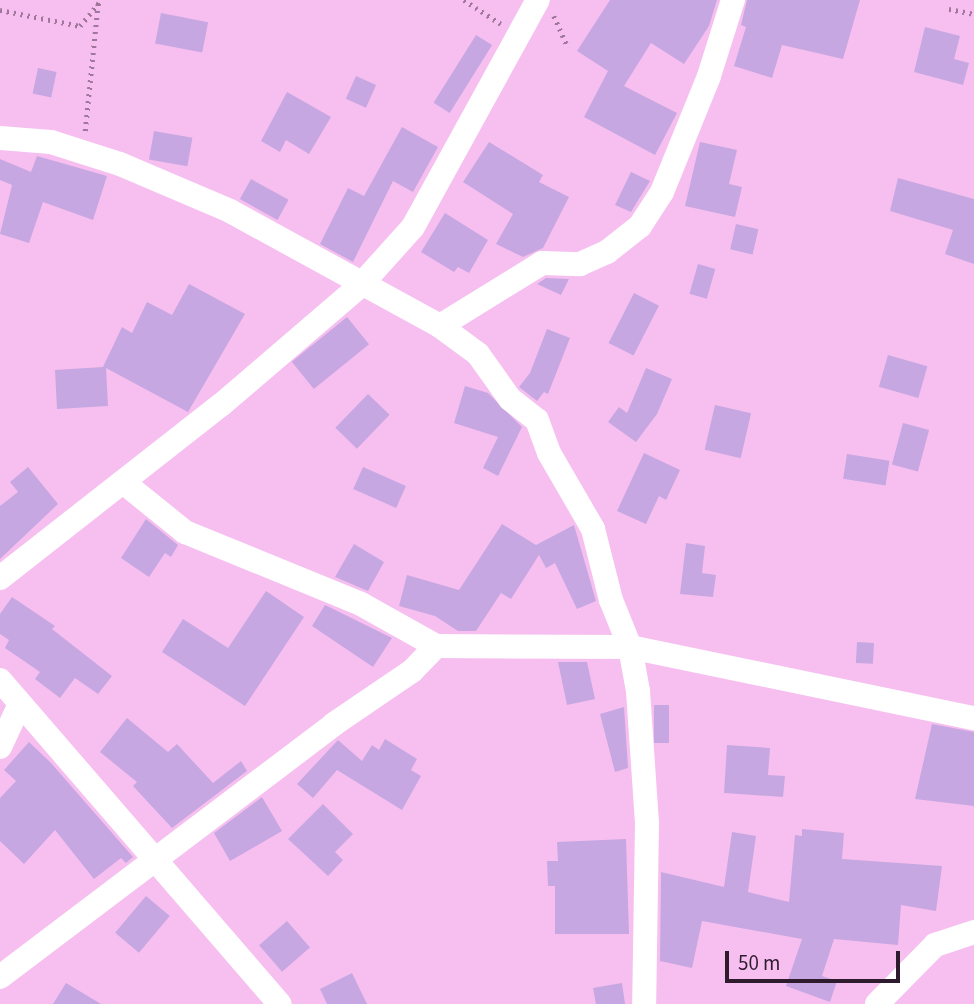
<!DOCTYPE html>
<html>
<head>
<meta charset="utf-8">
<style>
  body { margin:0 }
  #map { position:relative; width:974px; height:1004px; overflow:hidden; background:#f6bff0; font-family:"Source Sans 3",sans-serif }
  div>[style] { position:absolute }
  .building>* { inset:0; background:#c7a7e1; transform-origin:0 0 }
  .path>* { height:4.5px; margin-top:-2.25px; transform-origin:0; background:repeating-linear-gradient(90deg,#9f779b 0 2px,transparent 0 7px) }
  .minor>* { height:24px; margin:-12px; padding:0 12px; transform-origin:12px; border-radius:12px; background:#fff }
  span { translate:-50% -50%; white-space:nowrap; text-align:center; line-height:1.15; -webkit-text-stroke:6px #f6bff0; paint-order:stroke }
  .scale { position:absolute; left:725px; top:951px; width:175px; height:32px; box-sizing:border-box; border:4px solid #2f1b2e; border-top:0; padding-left:9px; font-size:21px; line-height:24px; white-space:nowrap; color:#2f1b2e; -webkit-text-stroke:5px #f6bff0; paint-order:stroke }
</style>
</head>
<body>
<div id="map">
  <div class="building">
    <div style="clip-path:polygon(610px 0,717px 0,709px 26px,684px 64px,651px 43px,624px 86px,677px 113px,655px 155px,584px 117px,608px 71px,577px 51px)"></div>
    <div style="clip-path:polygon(747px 0,860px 0,843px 59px,782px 45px,772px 78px,734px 66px,746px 27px,741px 25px)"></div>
    <div style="left:161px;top:13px;width:48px;height:31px;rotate:11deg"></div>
    <div style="clip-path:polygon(925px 27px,960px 36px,954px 59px,969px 63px,963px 85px,914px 72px)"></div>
    <div style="left:476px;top:35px;width:19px;height:80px;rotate:32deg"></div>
    <div style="left:38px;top:68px;width:19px;height:26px;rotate:12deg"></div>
    <div style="left:356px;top:76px;width:22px;height:25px;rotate:24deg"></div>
    <div style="clip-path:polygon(287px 92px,331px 117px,309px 154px,286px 140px,280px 152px,261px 141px)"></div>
    <div style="clip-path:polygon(402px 127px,438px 147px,413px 192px,393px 181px,353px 262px,320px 244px,348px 188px,364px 196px)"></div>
    <div style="left:154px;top:131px;width:39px;height:29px;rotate:10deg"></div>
    <div style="clip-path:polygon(489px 142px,543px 175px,539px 182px,569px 197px,543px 248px,523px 257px,496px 244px,513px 214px,463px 182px)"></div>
    <div style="clip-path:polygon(700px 142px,737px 150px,729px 184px,742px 187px,735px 217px,685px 206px)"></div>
    <div style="clip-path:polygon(37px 156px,107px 176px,93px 220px,43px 202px,29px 243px,0 234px,12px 185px,0 180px,0 159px,31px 172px)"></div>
    <div style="clip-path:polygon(631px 172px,650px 181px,631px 212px,615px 205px)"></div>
    <div style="clip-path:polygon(898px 178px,974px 199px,974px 264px,945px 254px,953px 230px,890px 211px)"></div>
    <div style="left:251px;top:179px;width:43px;height:23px;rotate:29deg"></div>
    <div style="clip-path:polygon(445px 213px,488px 240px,469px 273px,458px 267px,454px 272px,421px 252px)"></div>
    <div style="left:736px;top:224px;width:23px;height:26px;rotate:13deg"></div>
    <div style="left:698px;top:264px;width:18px;height:31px;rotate:16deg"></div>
    <div style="clip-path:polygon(546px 278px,569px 279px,561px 295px,537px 284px)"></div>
    <div style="clip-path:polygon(189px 284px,245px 314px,188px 412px,106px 368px,108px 406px,57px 409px,55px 370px,103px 367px,122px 327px,132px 333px,147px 302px,172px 315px)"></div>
    <div style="left:634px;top:293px;width:28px;height:56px;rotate:27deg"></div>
    <div style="left:347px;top:317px;width:35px;height:71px;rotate:51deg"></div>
    <div style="clip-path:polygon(547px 329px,570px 338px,548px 394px,544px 392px,537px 401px,519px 387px,530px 373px)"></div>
    <div style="left:888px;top:355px;width:41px;height:33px;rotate:16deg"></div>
    <div style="clip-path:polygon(646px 368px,672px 379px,657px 414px,636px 442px,608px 422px,619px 407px,627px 413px)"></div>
    <div style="clip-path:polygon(465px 386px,488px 393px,522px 427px,498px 476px,483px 468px,498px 437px,454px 423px)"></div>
    <div style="left:368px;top:394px;width:30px;height:47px;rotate:44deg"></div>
    <div style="left:715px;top:405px;width:37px;height:46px;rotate:13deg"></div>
    <div style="left:903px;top:423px;width:27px;height:43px;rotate:15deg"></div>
    <div style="clip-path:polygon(644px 453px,680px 470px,666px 500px,659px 496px,646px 524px,617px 511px)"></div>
    <div style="left:847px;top:454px;width:43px;height:25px;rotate:9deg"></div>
    <div style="clip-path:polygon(28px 467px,58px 504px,0 559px,0 506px,18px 492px,10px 482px)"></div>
    <div style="left:363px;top:467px;width:47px;height:24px;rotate:24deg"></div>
    <div style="clip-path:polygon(146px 519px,178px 545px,171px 557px,165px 553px,149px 577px,121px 558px)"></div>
    <div style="clip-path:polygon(502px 524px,536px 545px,574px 525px,596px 601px,577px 609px,555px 563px,546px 568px,539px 555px,511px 599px,501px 593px,476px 631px,458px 631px,435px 616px,399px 606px,407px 575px,459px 590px)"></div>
    <div style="clip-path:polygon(686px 543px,705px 546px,702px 573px,716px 575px,713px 597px,680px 594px)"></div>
    <div style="clip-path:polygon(354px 544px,384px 562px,368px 591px,335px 577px)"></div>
    <div style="clip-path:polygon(266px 591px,304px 617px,245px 706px,162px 652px,183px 619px,228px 648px)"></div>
    <div style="clip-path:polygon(12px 597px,55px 626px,52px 629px,112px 676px,98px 694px,75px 678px,60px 698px,35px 679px,40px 672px,5px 648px,9px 640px,0 634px,0 614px)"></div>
    <div style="clip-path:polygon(325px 605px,392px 638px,373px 667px,312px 626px)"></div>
    <div style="left:857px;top:642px;width:17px;height:21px;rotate:3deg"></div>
    <div style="clip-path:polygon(558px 662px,587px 662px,595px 699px,567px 705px)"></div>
    <div style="left:654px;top:705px;width:15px;height:38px"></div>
    <div style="clip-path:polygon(624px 707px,628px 768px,615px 772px,600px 714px)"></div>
    <div style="clip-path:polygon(127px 718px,168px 752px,177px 744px,213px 783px,241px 761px,247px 771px,172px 828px,133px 786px,137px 782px,100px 752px)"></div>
    <div style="clip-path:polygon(932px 724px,974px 732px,974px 806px,915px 799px)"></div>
    <div style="clip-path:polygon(385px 739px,417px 759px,411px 770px,421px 776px,402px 810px,337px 770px,313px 798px,297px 784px,338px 740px,362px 761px,372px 745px,379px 750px)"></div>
    <div style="clip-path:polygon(29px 742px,51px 763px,133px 857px,126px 863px,121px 858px,94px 879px,55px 830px,24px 864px,0 841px,0 798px,16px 781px,4px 770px)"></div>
    <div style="clip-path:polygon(727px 745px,770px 748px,768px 775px,785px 776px,783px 797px,724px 793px)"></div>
    <div style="clip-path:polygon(262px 797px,282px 831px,230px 861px,214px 833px)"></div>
    <div style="clip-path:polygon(323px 804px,353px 834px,335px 852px,343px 860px,328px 876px,288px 839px)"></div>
    <div style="clip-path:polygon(802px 829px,844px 833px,842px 859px,942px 866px,936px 911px,901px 905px,898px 945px,834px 939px,822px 976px,837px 981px,830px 1002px,786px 986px,802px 939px,702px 921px,692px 968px,660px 961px,661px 872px,724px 887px,732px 832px,756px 836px,748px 892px,789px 902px,795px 835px,802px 836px)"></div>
    <div style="clip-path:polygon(626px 839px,629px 934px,555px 934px,555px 886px,548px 886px,547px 861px,558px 861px,557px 842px)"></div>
    <div style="left:146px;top:896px;width:31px;height:48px;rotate:40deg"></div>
    <div style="left:287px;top:921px;width:35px;height:37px;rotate:49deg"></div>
    <div style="clip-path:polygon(352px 973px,367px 1004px,327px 1004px,320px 989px)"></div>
    <div style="clip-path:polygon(66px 983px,101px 1004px,53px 1004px)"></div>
    <div style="clip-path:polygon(622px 983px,625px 1004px,596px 1004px,593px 988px)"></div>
  </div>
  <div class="path">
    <div style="left:464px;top:0;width:44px;rotate:33deg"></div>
    <div style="left:949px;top:9px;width:25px;rotate:11deg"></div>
    <div style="left:0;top:10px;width:82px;rotate:11.3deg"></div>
    <div style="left:80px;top:26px;width:33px;rotate:-51deg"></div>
    <div style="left:554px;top:16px;width:35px;rotate:66deg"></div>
    <div style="left:85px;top:131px;width:129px;rotate:-84.2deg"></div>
  </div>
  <div class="minor">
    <div style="left:0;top:138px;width:51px;rotate:4.5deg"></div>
    <div style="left:51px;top:142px;width:72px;rotate:17.7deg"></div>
    <div style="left:120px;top:164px;width:120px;rotate:23.1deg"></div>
    <div style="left:230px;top:211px;width:239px;rotate:28.7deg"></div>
    <div style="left:440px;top:326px;width:47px;rotate:36.4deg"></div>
    <div style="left:478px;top:354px;width:55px;rotate:54.6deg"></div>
    <div style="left:510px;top:399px;width:34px;rotate:38deg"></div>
    <div style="left:537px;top:420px;width:35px;rotate:70deg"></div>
    <div style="left:549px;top:453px;width:88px;rotate:59.9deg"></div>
    <div style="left:593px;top:529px;width:73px;rotate:75.8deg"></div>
    <div style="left:611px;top:600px;width:51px;rotate:68deg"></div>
    <div style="left:630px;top:647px;width:45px;rotate:79.7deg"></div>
    <div style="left:638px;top:691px;width:132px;rotate:86.1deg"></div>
    <div style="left:647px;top:823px;width:181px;rotate:90.9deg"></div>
    <div style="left:440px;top:326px;width:120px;rotate:-31.7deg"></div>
    <div style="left:542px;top:263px;width:38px;rotate:2deg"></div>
    <div style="left:580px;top:264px;width:30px;rotate:-24deg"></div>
    <div style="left:607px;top:252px;width:42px;rotate:-38.2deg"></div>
    <div style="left:640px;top:226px;width:40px;rotate:-57.1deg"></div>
    <div style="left:662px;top:192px;width:125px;rotate:-67.9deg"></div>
    <div style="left:709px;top:76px;width:80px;rotate:-72.5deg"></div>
    <div style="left:123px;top:482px;width:80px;rotate:38.9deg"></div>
    <div style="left:185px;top:532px;width:190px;rotate:22.2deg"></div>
    <div style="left:361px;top:604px;width:86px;rotate:29.2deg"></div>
    <div style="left:436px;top:646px;width:194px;rotate:0.3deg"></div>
    <div style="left:630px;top:647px;width:351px;rotate:11.7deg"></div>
    <div style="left:0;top:578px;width:281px;rotate:-38.1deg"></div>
    <div style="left:221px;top:405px;width:183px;rotate:-40.6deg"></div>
    <div style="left:360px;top:286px;width:79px;rotate:-48.1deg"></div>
    <div style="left:413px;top:227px;width:259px;rotate:-61.2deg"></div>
    <div style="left:0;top:680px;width:428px;rotate:49.2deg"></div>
    <div style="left:0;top:747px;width:45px;rotate:-65.1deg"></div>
    <div style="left:0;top:977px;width:419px;rotate:-37.1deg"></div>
    <div style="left:334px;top:724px;width:94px;rotate:-34.2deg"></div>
    <div style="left:412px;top:671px;width:35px;rotate:-46deg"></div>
    <div style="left:877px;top:1004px;width:83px;rotate:-45.5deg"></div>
    <div style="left:935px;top:945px;width:41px;rotate:-18.4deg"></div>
  </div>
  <div class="scale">50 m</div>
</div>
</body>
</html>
